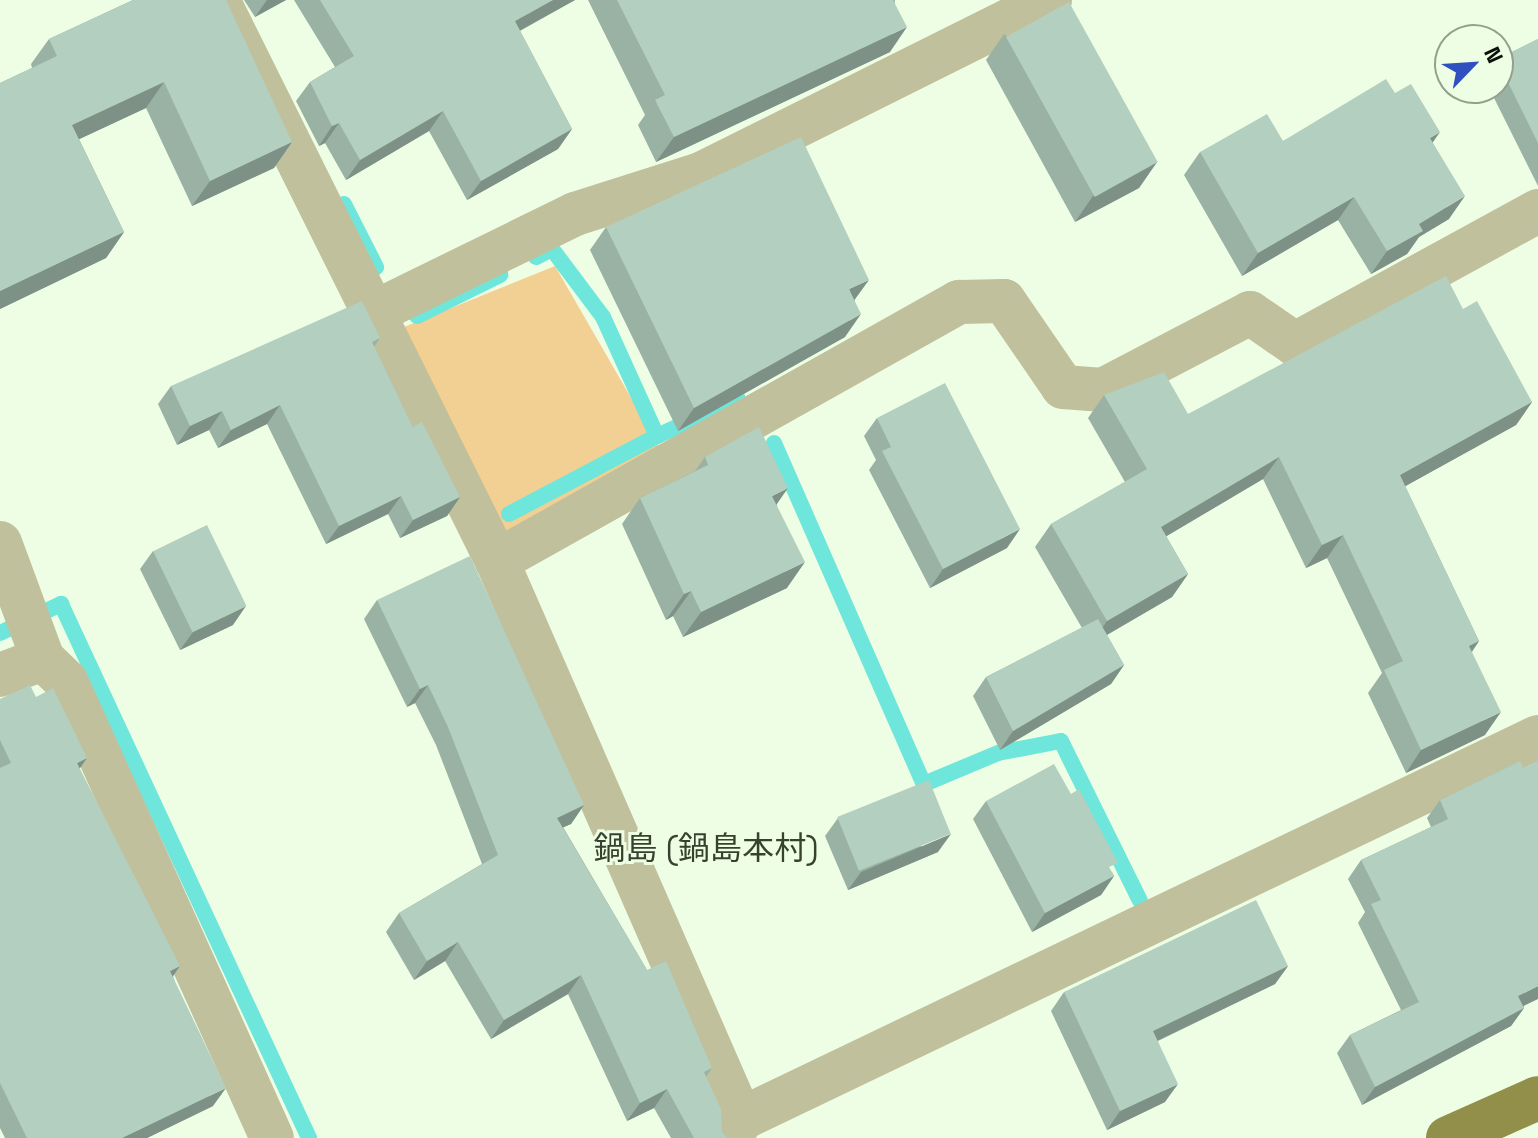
<!DOCTYPE html>
<html>
<head>
<meta charset="utf-8">
<style>
  body { margin:0 }
  #map { position:relative; width:1538px; height:1138px; overflow:hidden; background:#eefee5; font-family:"Space Grotesk","Noto Sans JP",sans-serif }
  div>[style] { position:absolute }
  .green>* { inset:0; background:#f2cf93 }
  .stream>* { height:16px; margin:-8px; padding:0 8px; transform-origin:8px; border-radius:8px; background:#6fe6db }
  .minor>* { height:44px; margin:-22px; padding:0 22px; transform-origin:22px; border-radius:22px; background:#c0c09c }
  .major>* { height:44px; margin:-22px; padding:0 22px; transform-origin:22px; border-radius:22px; background:#918f49 }
  .wall>* { inset:0; background:#9ab2a4 }
  .shaded-wall>* { inset:0; background:#7d9186 }
  .building>* { inset:0; background:#b3cfbf; transform-origin:0 0 }
  span { translate:-50% -50%; white-space:nowrap; text-align:center; line-height:1.15; -webkit-text-stroke:6px #eefee5; paint-order:stroke }
  .neighbourhood-label { font-size:32px; color:#36422e }
  .north { position:absolute; left:1434px; top:24px; width:80px; height:80px; box-sizing:border-box; background:#eefee5; border:2px solid #94a08d; border-radius:50%; rotate:65deg; font-size:22px; font-weight:700; line-height:32px; text-align:center; color:#0c1209 }
  .north::after { content:''; display:block; margin:auto; width:28px; height:36px; background:#3050c0; clip-path:polygon(50% 0,100% 100%,50% 72%,0 100%) }
</style>
</head>
<body>
<div id="map">
  <div class="green">
    <div style="clip-path:polygon(555px 266px,660px 448px,500px 535px,399px 329px)"></div>
  </div>
  <div class="stream">
    <div style="left:344px;top:204px;width:71px;rotate:63.1deg"></div>
    <div style="left:536px;top:257px;width:18px;rotate:-27deg"></div>
    <div style="left:552px;top:249px;width:85px;rotate:53.1deg"></div>
    <div style="left:603px;top:317px;width:131px;rotate:65.6deg"></div>
    <div style="left:657px;top:436px;width:89px;rotate:-24.6deg"></div>
    <div style="left:417px;top:316px;width:93px;rotate:-26.3deg"></div>
    <div style="left:774px;top:443px;width:373px;rotate:66.3deg"></div>
    <div style="left:924px;top:784px;width:80px;rotate:-22.7deg"></div>
    <div style="left:998px;top:753px;width:64px;rotate:-10.8deg"></div>
    <div style="left:1061px;top:741px;width:178px;rotate:63.7deg"></div>
    <div style="left:509px;top:514px;width:167px;rotate:-27.8deg"></div>
    <div style="left:0;top:633px;width:68px;rotate:-25.4deg"></div>
    <div style="left:61px;top:604px;width:589px;rotate:65.09deg"></div>
  </div>
  <div class="minor">
    <div style="left:218px;top:0;width:627px;rotate:63.56deg"></div>
    <div style="left:497px;top:561px;width:609px;rotate:66.38deg"></div>
    <div style="left:741px;top:1119px;width:21px;rotate:118deg"></div>
    <div style="left:373px;top:313px;width:225px;rotate:-26.1deg"></div>
    <div style="left:575px;top:214px;width:132px;rotate:-17.6deg"></div>
    <div style="left:701px;top:174px;width:390px;rotate:-26.5deg"></div>
    <div style="left:0;top:543px;width:124px;rotate:69.7deg"></div>
    <div style="left:497px;top:561px;width:530px;rotate:-29.28deg"></div>
    <div style="left:959px;top:302px;width:45px;rotate:-1.3deg"></div>
    <div style="left:1004px;top:301px;width:104px;rotate:55.5deg"></div>
    <div style="left:1063px;top:387px;width:40px;rotate:4.3deg"></div>
    <div style="left:1103px;top:390px;width:166px;rotate:-27.6deg"></div>
    <div style="left:1250px;top:313px;width:55px;rotate:34.6deg"></div>
    <div style="left:1295px;top:344px;width:277px;rotate:-28.7deg"></div>
    <div style="left:0;top:675px;width:46px;rotate:-20.4deg"></div>
    <div style="left:43px;top:659px;width:32px;rotate:44deg"></div>
    <div style="left:66px;top:681px;width:501px;rotate:65.74deg"></div>
    <div style="left:741px;top:1119px;width:884px;rotate:-25.61deg"></div>
  </div>
  <div class="major">
    <div style="left:1448px;top:1138px;width:98px;rotate:-24deg"></div>
  </div>
  <div class="wall">
    <div style="clip-path:polygon(133px 0,292px 142px,274px 168px,192px 206px,146px 108px,79px 139px,124px 232px,106px 258px,0 309px,0 83px,32px 68px,31px 64px,49px 39px)"></div>
    <div style="clip-path:polygon(244px 0,286px 0,255px 17px)"></div>
    <div style="clip-path:polygon(294px 0,575px 0,520px 31px,572px 129px,558px 149px,467px 200px,429px 131px,346px 180px,325px 143px,319px 146px,296px 101px,310px 82px,335px 67px)"></div>
    <div style="clip-path:polygon(588px 0,895px 0,890px 52px,656px 162px,638px 125px,645px 115px)"></div>
    <div style="clip-path:polygon(1004px 34px,1157px 162px,1139px 188px,1075px 222px,986px 60px)"></div>
    <div style="clip-path:polygon(1538px 39px,1538px 186px,1489px 88px,1498px 88px,1498px 59px)"></div>
    <div style="clip-path:polygon(1395px 93px,1433px 143px,1449px 219px,1419px 237px,1407px 254px,1371px 274px,1338px 220px,1242px 276px,1184px 175px,1200px 152px,1283px 141px)"></div>
    <div style="clip-path:polygon(606px 227px,855px 300px,845px 337px,678px 431px,590px 250px)"></div>
    <div style="clip-path:polygon(1463px 309px,1532px 402px,1516px 425px,1405px 486px,1479px 641px,1472px 652px,1485px 735px,1406px 773px,1368px 693px,1382px 673px,1327px 558px,1306px 568px,1263px 479px,1166px 536px,1188px 574px,1172px 597px,1107px 635px,1124px 665px,1111px 684px,1000px 750px,973px 696px,986px 677px,1082px 628px,1035px 547px,1051px 524px,1125px 482px,1088px 418px,1104px 395px,1188px 414px)"></div>
    <div style="clip-path:polygon(380px 338px,374px 347px,413px 427px,460px 497px,447px 516px,400px 538px,388px 514px,326px 544px,267px 424px,218px 448px,209px 430px,177px 445px,158px 404px,171px 386px)"></div>
    <div style="clip-path:polygon(877px 418px,1007px 548px,930px 588px,869px 470px,876px 460px,864px 436px)"></div>
    <div style="clip-path:polygon(705px 457px,777px 505px,787px 588px,683px 637px,673px 616px,666px 620px,622px 524px,640px 498px,695px 471px)"></div>
    <div style="clip-path:polygon(153px 551px,233px 625px,180px 650px,140px 569px)"></div>
    <div style="clip-path:polygon(377px 600px,584px 805px,571px 824px,563px 827px,647px 970px,712px 1068px,706px 1077px,722px 1132px,728px 1138px,671px 1138px,654px 1108px,627px 1121px,568px 994px,491px 1039px,445px 961px,414px 980px,386px 932px,399px 913px,482px 864px,436px 745px,415px 703px,407px 707px,364px 619px)"></div>
    <div style="clip-path:polygon(36px 697px,79px 768px,173px 976px,213px 1106px,147px 1138px,5px 1138px,0 1128px,0 699px)"></div>
    <div style="clip-path:polygon(1520px 761px,1524px 1008px,1511px 1026px,1362px 1105px,1337px 1053px,1350px 1035px,1401px 1010px,1358px 923px,1365px 912px,1348px 879px,1361px 860px,1431px 827px,1427px 818px,1440px 800px)"></div>
    <div style="clip-path:polygon(986px 801px,1112px 872px,1114px 876px,1101px 895px,1032px 932px,973px 819px)"></div>
    <div style="clip-path:polygon(838px 818px,938px 852px,848px 890px,825px 836px)"></div>
    <div style="clip-path:polygon(1288px 966px,1275px 984px,1158px 1041px,1165px 1102px,1107px 1130px,1051px 1011px,1064px 992px)"></div>
  </div>
  <div class="shaded-wall">
    <div style="clip-path:polygon(267px 0,286px 0,255px 17px)"></div>
    <div style="clip-path:polygon(553px 0,575px 0,501px 41px,515px 21px)"></div>
    <div style="clip-path:polygon(907px 27px,890px 52px,656px 162px,674px 137px)"></div>
    <div style="clip-path:polygon(164px 82px,146px 108px,54px 151px,72px 125px)"></div>
    <div style="clip-path:polygon(443px 111px,429px 131px,346px 180px,360px 160px)"></div>
    <div style="clip-path:polygon(339px 123px,325px 143px,319px 146px,332px 126px)"></div>
    <div style="clip-path:polygon(572px 129px,558px 149px,467px 200px,481px 181px)"></div>
    <div style="clip-path:polygon(1440px 132px,1424px 155px,1430px 138px)"></div>
    <div style="clip-path:polygon(292px 142px,274px 168px,192px 206px,210px 181px)"></div>
    <div style="clip-path:polygon(1157px 162px,1139px 188px,1075px 222px,1093px 196px)"></div>
    <div style="clip-path:polygon(1465px 196px,1449px 219px,1419px 237px,1407px 254px,1371px 274px,1387px 251px,1419px 224px)"></div>
    <div style="clip-path:polygon(1354px 197px,1338px 220px,1242px 276px,1258px 253px)"></div>
    <div style="clip-path:polygon(124px 232px,106px 258px,0 309px,0 291px)"></div>
    <div style="clip-path:polygon(869px 280px,853px 302px,849px 289px)"></div>
    <div style="clip-path:polygon(861px 314px,845px 337px,678px 431px,694px 408px)"></div>
    <div style="clip-path:polygon(1532px 402px,1516px 425px,1384px 498px,1400px 475px)"></div>
    <div style="clip-path:polygon(280px 405px,267px 424px,218px 448px,231px 430px)"></div>
    <div style="clip-path:polygon(222px 411px,209px 430px,177px 445px,190px 426px)"></div>
    <div style="clip-path:polygon(1279px 457px,1263px 479px,1145px 549px,1161px 527px)"></div>
    <div style="clip-path:polygon(788px 488px,770px 514px,772px 496px)"></div>
    <div style="clip-path:polygon(401px 496px,388px 514px,326px 544px,339px 526px)"></div>
    <div style="clip-path:polygon(460px 497px,447px 516px,400px 538px,413px 520px)"></div>
    <div style="clip-path:polygon(1020px 529px,1007px 548px,930px 588px,943px 569px)"></div>
    <div style="clip-path:polygon(1343px 535px,1327px 558px,1306px 568px,1322px 545px)"></div>
    <div style="clip-path:polygon(805px 562px,787px 588px,683px 637px,701px 612px)"></div>
    <div style="clip-path:polygon(1188px 574px,1172px 597px,1091px 644px,1107px 621px)"></div>
    <div style="clip-path:polygon(691px 591px,673px 616px,666px 620px,684px 594px)"></div>
    <div style="clip-path:polygon(246px 606px,233px 625px,180px 650px,193px 632px)"></div>
    <div style="clip-path:polygon(1479px 641px,1463px 664px,1469px 646px)"></div>
    <div style="clip-path:polygon(1124px 665px,1111px 684px,1000px 750px,1013px 731px)"></div>
    <div style="clip-path:polygon(428px 685px,415px 703px,407px 707px,420px 689px)"></div>
    <div style="clip-path:polygon(1501px 712px,1485px 735px,1406px 773px,1421px 750px)"></div>
    <div style="clip-path:polygon(87px 758px,74px 777px,77px 763px)"></div>
    <div style="clip-path:polygon(584px 805px,571px 824px,544px 836px,557px 818px)"></div>
    <div style="clip-path:polygon(951px 834px,938px 852px,848px 890px,861px 872px)"></div>
    <div style="clip-path:polygon(1114px 876px,1101px 895px,1032px 932px,1045px 913px)"></div>
    <div style="clip-path:polygon(458px 942px,445px 961px,414px 980px,427px 961px)"></div>
    <div style="clip-path:polygon(180px 966px,167px 985px,170px 971px)"></div>
    <div style="clip-path:polygon(1288px 966px,1275px 984px,1140px 1049px,1153px 1031px)"></div>
    <div style="clip-path:polygon(581px 975px,568px 994px,491px 1039px,504px 1020px)"></div>
    <div style="clip-path:polygon(1538px 986px,1538px 999px,1505px 1015px,1518px 996px)"></div>
    <div style="clip-path:polygon(1524px 1008px,1511px 1026px,1362px 1105px,1375px 1087px)"></div>
    <div style="clip-path:polygon(1178px 1084px,1165px 1102px,1107px 1130px,1120px 1111px)"></div>
    <div style="clip-path:polygon(226px 1088px,213px 1106px,147px 1138px,122px 1138px)"></div>
    <div style="clip-path:polygon(667px 1089px,654px 1108px,627px 1121px,640px 1103px)"></div>
  </div>
  <div class="building">
    <div style="clip-path:polygon(133px 0,226px 0,292px 142px,210px 181px,164px 82px,72px 125px,124px 232px,0 291px,0 83px,57px 56px,49px 39px)"></div>
    <div style="clip-path:polygon(320px 0,553px 0,515px 21px,572px 129px,481px 181px,443px 111px,360px 160px,339px 123px,332px 126px,310px 82px,354px 56px)"></div>
    <div style="clip-path:polygon(617px 0,893px 0,907px 27px,674px 137px,655px 100px,665px 95px)"></div>
    <div style="left:1069px;top:2px;width:183px;height:72px;rotate:61deg"></div>
    <div style="clip-path:polygon(1538px 39px,1538px 143px,1498px 62px,1498px 59px)"></div>
    <div style="clip-path:polygon(1386px 79px,1395px 93px,1411px 84px,1440px 132px,1430px 138px,1465px 196px,1419px 224px,1423px 231px,1387px 251px,1354px 197px,1258px 253px,1200px 152px,1267px 114px,1283px 141px)"></div>
    <div style="clip-path:polygon(801px 137px,869px 280px,849px 289px,861px 314px,694px 408px,606px 227px)"></div>
    <div style="clip-path:polygon(1446px 276px,1463px 309px,1477px 301px,1532px 402px,1400px 475px,1479px 641px,1469px 646px,1501px 712px,1421px 750px,1384px 670px,1403px 661px,1343px 535px,1322px 545px,1279px 457px,1161px 527px,1188px 574px,1107px 621px,1051px 524px,1147px 469px,1104px 395px,1164px 372px,1188px 414px)"></div>
    <div style="clip-path:polygon(362px 301px,380px 338px,372px 342px,413px 427px,422px 422px,460px 497px,413px 520px,401px 496px,339px 526px,280px 405px,231px 430px,222px 411px,190px 426px,171px 386px)"></div>
    <div style="clip-path:polygon(945px 383px,1020px 529px,943px 569px,882px 451px,891px 447px,877px 418px)"></div>
    <div style="clip-path:polygon(759px 427px,788px 488px,772px 496px,805px 562px,701px 612px,691px 591px,684px 594px,640px 498px,708px 465px,705px 457px)"></div>
    <div style="left:207px;top:525px;width:90px;height:60px;rotate:64deg"></div>
    <div style="clip-path:polygon(470px 556px,584px 805px,557px 818px,647px 970px,666px 961px,712px 1068px,704px 1072px,721px 1109px,722px 1132px,728px 1138px,694px 1138px,667px 1089px,640px 1103px,581px 975px,504px 1020px,458px 942px,427px 961px,399px 913px,498px 855px,448px 727px,428px 685px,420px 689px,377px 600px)"></div>
    <div style="clip-path:polygon(1098px 619px,1124px 665px,1013px 731px,986px 677px)"></div>
    <div style="clip-path:polygon(30px 685px,36px 697px,53px 688px,87px 758px,77px 763px,180px 966px,170px 971px,226px 1088px,122px 1138px,27px 1138px,0 1083px,0 768px,11px 763px,0 740px,0 699px)"></div>
    <div style="clip-path:polygon(1520px 761px,1523px 768px,1538px 761px,1538px 986px,1518px 996px,1524px 1008px,1375px 1087px,1350px 1035px,1419px 1002px,1371px 904px,1381px 900px,1361px 860px,1448px 819px,1440px 800px)"></div>
    <div style="clip-path:polygon(1054px 764px,1071px 794px,1079px 789px,1118px 863px,1109px 867px,1114px 876px,1045px 913px,986px 801px)"></div>
    <div style="left:929px;top:780px;width:58px;height:99px;rotate:68deg"></div>
    <div style="clip-path:polygon(1256px 900px,1288px 966px,1153px 1031px,1178px 1084px,1120px 1111px,1064px 992px)"></div>
  </div>
  <div class="neighbourhood-label">
    <span style="left:706px;top:848px">鍋島 (鍋島本村)</span>
  </div>
  <div class="north">N</div>
</div>
</body>
</html>
